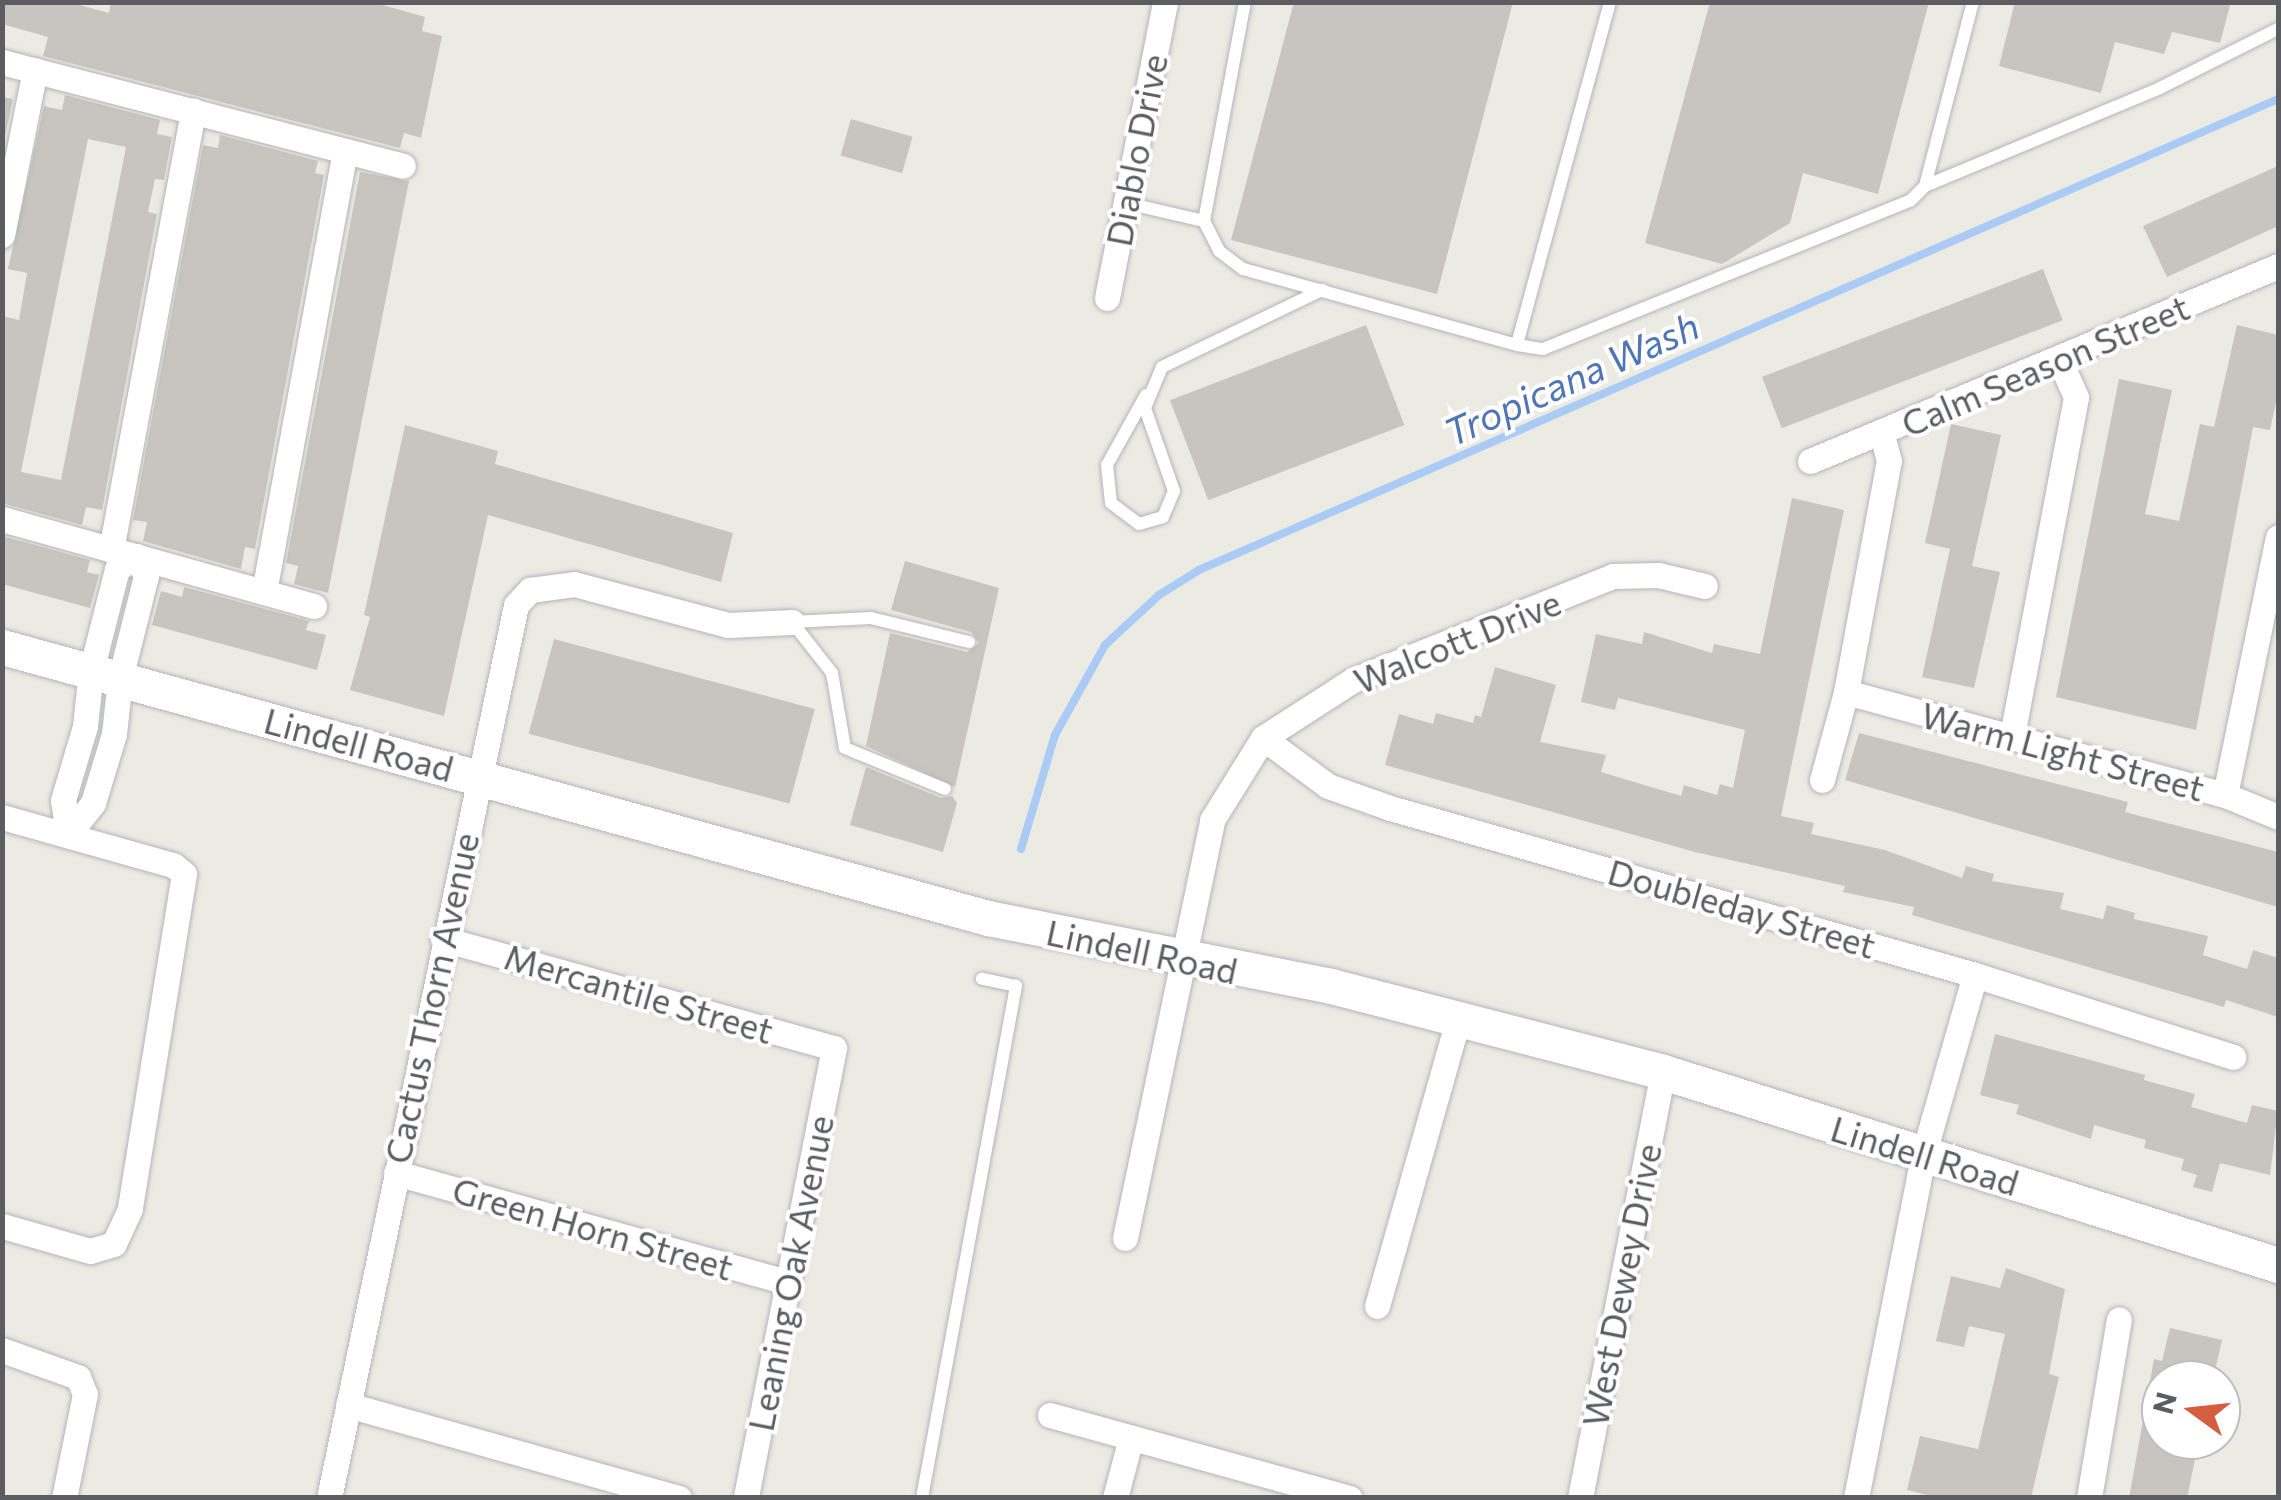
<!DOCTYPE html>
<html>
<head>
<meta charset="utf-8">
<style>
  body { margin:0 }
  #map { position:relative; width:2281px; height:1500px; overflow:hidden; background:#ecebe3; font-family:Commissioner,sans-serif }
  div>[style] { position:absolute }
  .stream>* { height:8px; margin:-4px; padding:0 4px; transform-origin:4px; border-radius:4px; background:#aacbf6 }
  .building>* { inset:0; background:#c8c5c0; transform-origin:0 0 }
  .roads { filter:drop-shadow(0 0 2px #b3b5b9) drop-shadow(0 0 2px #b3b5b9) }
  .lane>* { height:12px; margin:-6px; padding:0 6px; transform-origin:6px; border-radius:6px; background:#fff }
  .street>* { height:25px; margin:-12.5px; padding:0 12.5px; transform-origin:12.5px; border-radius:12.5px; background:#fff }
  .secondary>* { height:35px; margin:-17.5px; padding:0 17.5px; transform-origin:17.5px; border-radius:17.5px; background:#fff }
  span { translate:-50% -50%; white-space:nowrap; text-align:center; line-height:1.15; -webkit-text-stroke:8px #fff; paint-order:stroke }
  .street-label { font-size:35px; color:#5b5d62 }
  .water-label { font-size:38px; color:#4f75b6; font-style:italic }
  .frame { position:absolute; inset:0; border:5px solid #5b5d62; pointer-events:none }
  .north { position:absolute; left:2141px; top:1360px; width:100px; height:100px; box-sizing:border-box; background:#fff; border:2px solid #bdbec0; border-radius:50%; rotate:285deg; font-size:28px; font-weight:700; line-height:40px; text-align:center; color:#5b5d62 }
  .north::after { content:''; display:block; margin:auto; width:35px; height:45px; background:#d65d3f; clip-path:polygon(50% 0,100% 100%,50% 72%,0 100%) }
</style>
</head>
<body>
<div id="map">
  <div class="stream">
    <div style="left:1021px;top:849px;width:119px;rotate:-73.4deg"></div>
    <div style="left:1055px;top:735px;width:103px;rotate:-60.9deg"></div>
    <div style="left:1105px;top:645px;width:74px;rotate:-42.8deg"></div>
    <div style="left:1159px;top:595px;width:47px;rotate:-32deg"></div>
    <div style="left:1199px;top:570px;width:1177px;rotate:-23.58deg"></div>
  </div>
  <div class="building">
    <div style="clip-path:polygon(2px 2px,69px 2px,109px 13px,111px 2px,372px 2px,425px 17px,422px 31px,442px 36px,421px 138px,404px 133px,400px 148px,43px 56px,48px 37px,2px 24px)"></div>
    <div style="clip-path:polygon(1294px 2px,1513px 2px,1437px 294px,1231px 240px)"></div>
    <div style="clip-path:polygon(1710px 2px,1929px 2px,1878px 194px,1803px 173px,1790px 223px,1722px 264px,1645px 243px)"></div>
    <div style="clip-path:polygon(2015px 2px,2231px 2px,2220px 43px,2172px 32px,2164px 54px,2115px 42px,2101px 93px,1999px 66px)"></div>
    <div style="clip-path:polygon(evenodd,65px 95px,160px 120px,157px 134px,172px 137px,164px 180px,155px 179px,148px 212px,157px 214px,102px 510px,86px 507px,82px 525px,2px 503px,2px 316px,19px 320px,27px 273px,8px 269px,44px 106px,62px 110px,65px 95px,88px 139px,126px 147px,61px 480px,21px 472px,88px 139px)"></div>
    <div style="clip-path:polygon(2px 97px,13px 99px,2px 150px)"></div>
    <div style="left:851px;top:119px;width:64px;height:38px;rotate:16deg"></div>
    <div style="clip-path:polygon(220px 135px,318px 161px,315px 173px,324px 175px,255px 549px,245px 547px,241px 569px,143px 541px,147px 522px,133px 520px,203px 145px,218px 148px)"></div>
    <div style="clip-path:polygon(2278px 166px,2278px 226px,2167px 277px,2143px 226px)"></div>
    <div style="clip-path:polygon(360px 172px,409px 181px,328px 593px,294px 584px,298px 566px,286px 563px)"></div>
    <div style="left:2043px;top:269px;width:55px;height:301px;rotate:69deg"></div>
    <div style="left:1366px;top:325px;width:107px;height:210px;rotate:69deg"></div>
    <div style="clip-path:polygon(2237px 325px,2278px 335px,2278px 393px,2270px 430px,2253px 427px,2196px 730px,2056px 697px,2119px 379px,2172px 390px,2145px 514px,2179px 521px,2200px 424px,2214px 427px)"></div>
    <div style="clip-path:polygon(1951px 424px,2001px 435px,1972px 566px,2000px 572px,1974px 688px,1922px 677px,1950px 549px,1925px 543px)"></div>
    <div style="clip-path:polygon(405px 425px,498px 451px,495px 464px,733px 533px,721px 582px,488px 515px,444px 716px,350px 690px,370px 617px,364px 615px)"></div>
    <div style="clip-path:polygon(1792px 498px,1844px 510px,1781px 816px,1814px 823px,1811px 834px,1885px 850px,1962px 878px,1966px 866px,1994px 874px,1992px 881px,2064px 893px,2060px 909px,2103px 919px,2107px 905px,2135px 913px,2134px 919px,2208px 936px,2203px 955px,2247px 969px,2253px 950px,2278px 958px,2278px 1017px,2226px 1000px,2224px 1007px,1983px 936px,1912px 915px,1914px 907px,1843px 892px,1845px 886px,1695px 852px,1385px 765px,1399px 714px,1433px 724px,1436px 713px,1473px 723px,1475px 715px,1481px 717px,1495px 667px,1556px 685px,1540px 742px,1606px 755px,1601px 772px,1681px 796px,1684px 785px,1717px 795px,1720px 784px,1733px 788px,1745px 730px,1618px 698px,1615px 710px,1581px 702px,1596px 634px,1642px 644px,1644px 632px,1712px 653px,1714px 644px,1760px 654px)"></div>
    <div style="clip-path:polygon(2px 536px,90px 560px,87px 572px,99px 575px,90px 608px,2px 584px)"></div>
    <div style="clip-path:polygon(905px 561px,999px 588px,955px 787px,866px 746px,890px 633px,967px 652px,979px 643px,971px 632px,891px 610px)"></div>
    <div style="clip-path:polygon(184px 587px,309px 621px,306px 630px,326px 635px,317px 670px,152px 625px,161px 591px,182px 597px)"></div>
    <div style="left:554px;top:639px;width:270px;height:98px;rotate:15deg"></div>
    <div style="clip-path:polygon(1859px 733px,2128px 802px,2125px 812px,2278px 852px,2278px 907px,1845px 780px)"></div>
    <div style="clip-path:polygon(866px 767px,941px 798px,952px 796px,957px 803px,943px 852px,850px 825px)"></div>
    <div style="clip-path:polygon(1995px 1034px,2145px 1075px,2144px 1080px,2195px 1094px,2191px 1107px,2247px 1123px,2252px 1105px,2278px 1111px,2270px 1175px,2220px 1163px,2212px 1192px,2193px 1187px,2197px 1175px,2181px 1170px,2184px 1159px,2144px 1148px,2146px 1140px,2094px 1125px,2091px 1139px,2016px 1114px,2019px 1105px,1980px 1095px)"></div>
    <div style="clip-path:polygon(2006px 1268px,2065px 1289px,2049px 1374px,2059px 1377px,2031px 1498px,1939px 1498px,1907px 1490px,1920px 1436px,1978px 1449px,2005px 1334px,1969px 1326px,1964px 1347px,1936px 1341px,1951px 1276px,2000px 1288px)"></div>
    <div style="clip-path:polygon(2170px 1328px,2222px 1340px,2213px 1380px,2161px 1380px,2161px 1440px,2199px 1440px,2187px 1498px,2129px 1498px,2154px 1359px,2162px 1361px)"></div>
  </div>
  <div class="roads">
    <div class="lane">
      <div style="left:1245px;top:2px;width:223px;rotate:100.6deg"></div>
      <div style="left:1204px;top:221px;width:34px;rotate:63deg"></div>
      <div style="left:1219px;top:251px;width:30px;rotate:37deg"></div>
      <div style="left:1243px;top:269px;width:284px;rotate:15.5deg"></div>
      <div style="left:1610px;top:2px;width:355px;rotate:105.2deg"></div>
      <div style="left:1517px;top:345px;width:26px;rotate:9deg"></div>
      <div style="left:1543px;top:349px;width:396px;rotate:-22deg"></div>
      <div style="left:1910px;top:201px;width:21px;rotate:-45deg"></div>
      <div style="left:1925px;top:186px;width:190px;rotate:-75.4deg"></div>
      <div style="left:1925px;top:186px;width:255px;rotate:-22.6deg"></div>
      <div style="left:2160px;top:88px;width:132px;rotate:-26.6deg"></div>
      <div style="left:1126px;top:203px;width:80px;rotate:13deg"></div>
      <div style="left:1146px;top:395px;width:80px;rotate:119.1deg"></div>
      <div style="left:1107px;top:465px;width:38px;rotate:84deg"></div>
      <div style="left:1111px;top:503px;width:35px;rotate:37deg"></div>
      <div style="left:1139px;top:524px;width:25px;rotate:-16deg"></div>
      <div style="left:1163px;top:517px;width:28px;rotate:-67deg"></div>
      <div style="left:1174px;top:491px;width:88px;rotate:-109.3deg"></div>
      <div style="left:1145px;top:408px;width:44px;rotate:-67.5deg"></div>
      <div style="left:1162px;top:367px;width:178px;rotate:-25.7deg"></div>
      <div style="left:792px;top:622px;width:65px;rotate:51.9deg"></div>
      <div style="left:832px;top:673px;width:76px;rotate:80.2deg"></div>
      <div style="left:845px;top:748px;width:108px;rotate:22.3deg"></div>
      <div style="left:792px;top:622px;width:79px;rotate:-2.9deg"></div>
      <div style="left:871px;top:618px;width:101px;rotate:13.8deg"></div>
      <div style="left:922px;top:1498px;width:521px;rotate:-79.6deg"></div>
      <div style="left:1016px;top:986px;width:35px;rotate:-168deg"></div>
    </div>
    <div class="street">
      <div style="left:2px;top:62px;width:414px;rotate:14.5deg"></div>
      <div style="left:2px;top:235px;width:168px;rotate:-78.7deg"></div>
      <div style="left:1107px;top:298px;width:302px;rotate:-78.9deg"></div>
      <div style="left:1810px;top:461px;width:507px;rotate:-22.62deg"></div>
      <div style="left:2px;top:519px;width:324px;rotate:15.6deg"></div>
      <div style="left:111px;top:550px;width:447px;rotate:-79.4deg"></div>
      <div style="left:136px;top:556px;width:22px;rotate:63deg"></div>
      <div style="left:146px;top:576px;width:106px;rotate:104.2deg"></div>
      <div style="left:120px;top:679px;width:55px;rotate:96.2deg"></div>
      <div style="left:114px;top:734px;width:72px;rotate:106.9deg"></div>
      <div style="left:93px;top:803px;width:41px;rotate:128deg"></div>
      <div style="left:68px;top:835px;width:35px;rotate:-98deg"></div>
      <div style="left:63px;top:800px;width:77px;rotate:-73.4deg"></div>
      <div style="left:85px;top:726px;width:55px;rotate:-83.8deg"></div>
      <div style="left:91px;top:671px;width:105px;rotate:-75.7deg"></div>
      <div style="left:117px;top:569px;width:23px;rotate:-34deg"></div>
      <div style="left:264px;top:592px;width:448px;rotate:-79.6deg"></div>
      <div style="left:1846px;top:692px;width:393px;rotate:15.2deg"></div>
      <div style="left:2225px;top:795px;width:57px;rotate:22.5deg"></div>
      <div style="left:2012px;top:736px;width:345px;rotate:-79.3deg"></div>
      <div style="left:2076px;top:397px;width:39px;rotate:-114deg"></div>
      <div style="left:1263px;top:738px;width:81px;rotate:36.4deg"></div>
      <div style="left:1328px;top:786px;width:66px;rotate:19.5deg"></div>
      <div style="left:1390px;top:808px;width:608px;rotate:15.93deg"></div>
      <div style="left:1975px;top:975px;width:271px;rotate:17.6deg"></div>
      <div style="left:1822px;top:780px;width:91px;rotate:-74.7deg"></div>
      <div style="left:1846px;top:692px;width:235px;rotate:-79.5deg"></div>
      <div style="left:1889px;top:461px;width:28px;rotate:-105deg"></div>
      <div style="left:2225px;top:795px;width:263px;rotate:-78.4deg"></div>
      <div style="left:2px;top:817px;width:178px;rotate:15.7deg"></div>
      <div style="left:173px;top:865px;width:14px;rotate:39deg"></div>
      <div style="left:184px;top:874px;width:339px;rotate:99.2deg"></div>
      <div style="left:130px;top:1209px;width:38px;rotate:115deg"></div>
      <div style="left:114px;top:1244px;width:25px;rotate:164deg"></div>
      <div style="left:90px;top:1251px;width:91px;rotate:-164.1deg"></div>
      <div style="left:443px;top:939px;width:406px;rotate:15.6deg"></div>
      <div style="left:834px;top:1048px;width:459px;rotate:101.1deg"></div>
      <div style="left:396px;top:1173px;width:408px;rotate:15.6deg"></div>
      <div style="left:1125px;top:1238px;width:427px;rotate:-78.2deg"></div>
      <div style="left:1212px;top:820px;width:97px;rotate:-58.1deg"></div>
      <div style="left:1263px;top:738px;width:107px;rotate:-32.8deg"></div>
      <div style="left:1353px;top:680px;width:280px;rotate:-21.8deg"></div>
      <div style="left:1613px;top:576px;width:45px;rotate:-1.3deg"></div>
      <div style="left:1658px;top:575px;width:48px;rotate:13.2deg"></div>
      <div style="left:1377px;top:1306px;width:298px;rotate:-74.2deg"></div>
      <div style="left:2px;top:1350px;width:81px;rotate:19.6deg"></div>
      <div style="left:78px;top:1377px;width:18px;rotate:68deg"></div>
      <div style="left:85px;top:1394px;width:106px;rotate:101.4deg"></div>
      <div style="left:348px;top:1405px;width:344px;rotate:15.7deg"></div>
      <div style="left:1050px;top:1415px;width:311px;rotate:15.5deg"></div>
      <div style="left:329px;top:1498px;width:912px;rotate:-78.17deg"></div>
      <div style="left:516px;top:605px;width:21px;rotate:-47deg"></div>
      <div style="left:530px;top:590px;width:44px;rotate:-7.8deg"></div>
      <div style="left:574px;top:584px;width:159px;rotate:14.9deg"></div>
      <div style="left:728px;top:625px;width:64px;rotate:-2.7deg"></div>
      <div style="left:1115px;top:1498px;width:62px;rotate:-75.1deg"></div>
      <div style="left:1580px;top:1498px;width:434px;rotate:-79deg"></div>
      <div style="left:1856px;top:1498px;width:349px;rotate:-78.9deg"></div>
      <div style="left:1923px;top:1156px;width:188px;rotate:-74deg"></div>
      <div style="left:2089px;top:1498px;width:181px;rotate:-80.5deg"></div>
    </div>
    <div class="secondary">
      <div style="left:2px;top:647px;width:1023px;rotate:15.37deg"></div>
      <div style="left:988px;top:918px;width:350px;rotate:11.2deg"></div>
      <div style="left:1331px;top:986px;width:343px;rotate:14.5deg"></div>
      <div style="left:1663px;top:1072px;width:645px;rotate:17.42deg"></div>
    </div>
  </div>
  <div class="street-label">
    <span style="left:1136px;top:150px;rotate:-79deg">Diablo Drive</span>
    <span style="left:2045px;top:365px;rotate:-23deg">Calm Season Street</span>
    <span style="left:1457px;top:641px;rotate:-22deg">Walcott Drive</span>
    <span style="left:359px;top:744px;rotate:15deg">Lindell Road</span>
    <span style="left:2063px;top:751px;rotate:15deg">Warm Light Street</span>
    <span style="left:1742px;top:908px;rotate:16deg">Doubleday Street</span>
    <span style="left:1142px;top:951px;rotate:12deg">Lindell Road</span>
    <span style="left:639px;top:993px;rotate:16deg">Mercantile Street</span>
    <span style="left:431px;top:998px;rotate:-78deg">Cactus Thorn Avenue</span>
    <span style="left:1925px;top:1155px;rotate:17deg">Lindell Road</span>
    <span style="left:593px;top:1228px;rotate:16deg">Green Horn Street</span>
    <span style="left:790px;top:1273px;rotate:-79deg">Leaning Oak Avenue</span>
    <span style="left:1621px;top:1285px;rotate:-79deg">West Dewey Drive</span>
  </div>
  <div class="water-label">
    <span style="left:1571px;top:378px;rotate:-24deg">Tropicana Wash</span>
  </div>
  <div class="frame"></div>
  <div class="north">N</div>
</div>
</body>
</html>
